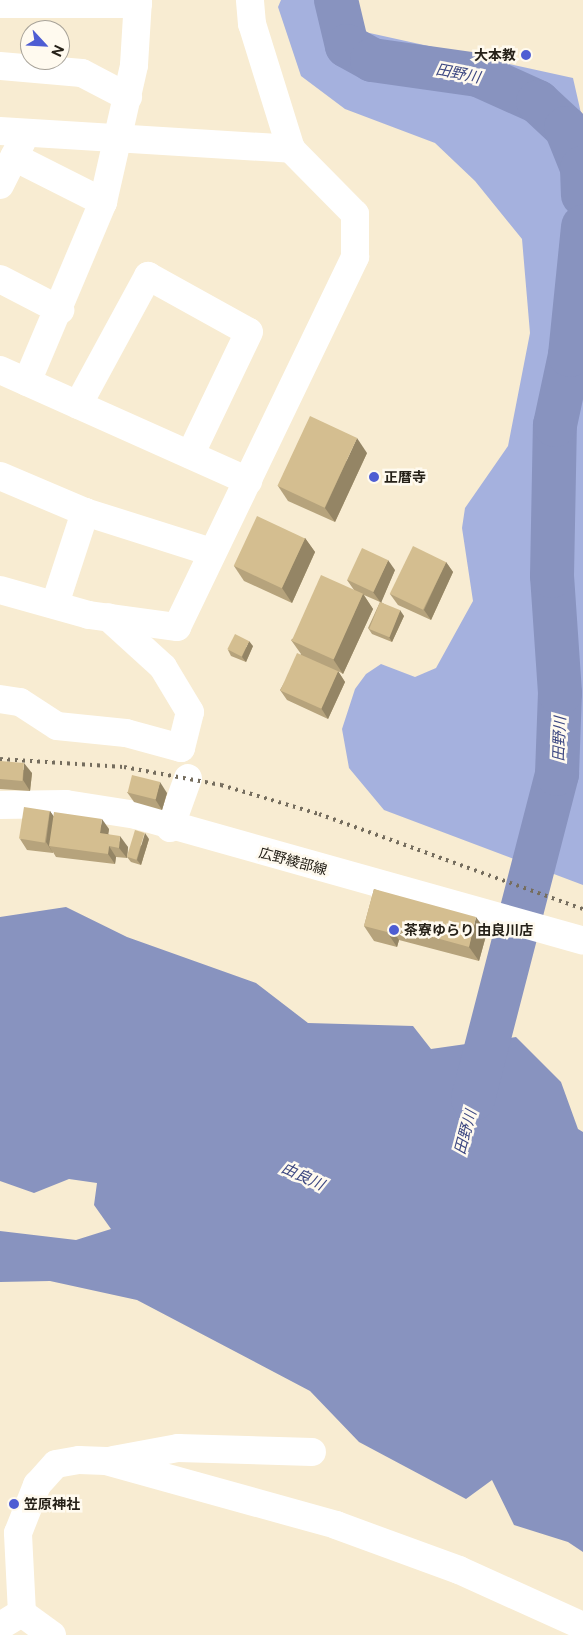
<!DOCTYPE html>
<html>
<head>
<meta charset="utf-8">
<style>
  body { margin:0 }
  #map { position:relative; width:583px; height:1635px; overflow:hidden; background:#f8ecd2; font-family:"Public Sans","Noto Sans JP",sans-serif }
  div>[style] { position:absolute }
  .forest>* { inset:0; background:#a5b1de }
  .water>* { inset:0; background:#8893bf }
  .river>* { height:44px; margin:-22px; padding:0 22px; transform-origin:22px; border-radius:22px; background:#8893bf }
  .minor>* { height:28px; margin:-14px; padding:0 14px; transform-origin:14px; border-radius:14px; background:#fff }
  .major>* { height:28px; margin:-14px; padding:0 14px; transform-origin:14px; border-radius:14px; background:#fff }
  .rail>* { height:4px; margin-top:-2px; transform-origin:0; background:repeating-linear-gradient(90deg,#756d5e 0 2.5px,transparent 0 7.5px) }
  .wall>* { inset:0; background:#b6a37c }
  .shaded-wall>* { inset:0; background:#948565 }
  .building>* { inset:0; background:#d4be90; transform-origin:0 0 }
  .dots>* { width:14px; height:14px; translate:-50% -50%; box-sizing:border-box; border:2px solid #fffaef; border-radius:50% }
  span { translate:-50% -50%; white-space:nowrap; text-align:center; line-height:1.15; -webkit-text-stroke:5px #fffaef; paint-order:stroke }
  .poi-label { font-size:14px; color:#262118; font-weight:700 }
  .right { translate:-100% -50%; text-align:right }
  .left { translate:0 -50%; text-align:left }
  .street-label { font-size:14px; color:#262118 }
  .water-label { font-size:15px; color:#3c4781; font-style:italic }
  .north { position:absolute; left:20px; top:20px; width:50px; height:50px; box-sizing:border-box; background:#fffaef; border:1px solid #a8a399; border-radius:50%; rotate:115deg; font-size:14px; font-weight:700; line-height:20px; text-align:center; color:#262118 }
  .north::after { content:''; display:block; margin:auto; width:18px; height:22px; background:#4e5dd3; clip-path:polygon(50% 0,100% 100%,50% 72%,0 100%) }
</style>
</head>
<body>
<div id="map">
  <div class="forest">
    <div style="clip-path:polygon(281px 0,325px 0,323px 15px,365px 32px,573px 78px,583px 122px,583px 885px,384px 810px,349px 768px,342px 729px,355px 689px,366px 674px,381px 664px,415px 677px,436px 668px,473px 601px,462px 528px,465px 508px,508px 446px,530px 333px,522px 239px,475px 181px,435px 143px,345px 109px,301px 76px,278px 7px)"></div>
  </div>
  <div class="water">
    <div style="clip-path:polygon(66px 907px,127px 937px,256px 983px,308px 1023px,413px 1026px,431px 1049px,516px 1037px,561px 1082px,578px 1129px,583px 1132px,583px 1552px,568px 1542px,514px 1525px,492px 1480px,466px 1499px,359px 1442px,310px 1391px,137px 1300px,50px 1281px,0 1282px,0 1231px,76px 1240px,111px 1229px,94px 1205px,97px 1183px,69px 1179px,34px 1193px,0 1181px,0 917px)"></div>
  </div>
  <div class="river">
    <div style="left:336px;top:0;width:47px;rotate:76.6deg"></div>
    <div style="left:347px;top:46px;width:29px;rotate:29deg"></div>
    <div style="left:372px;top:60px;width:107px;rotate:8.1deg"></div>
    <div style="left:478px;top:75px;width:66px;rotate:24.2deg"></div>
    <div style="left:538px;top:102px;width:38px;rotate:43deg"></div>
    <div style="left:566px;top:128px;width:43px;rotate:68.2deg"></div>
    <div style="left:582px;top:168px;width:27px;rotate:88deg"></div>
    <div style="left:473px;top:1099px;width:336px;rotate:-75.5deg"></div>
    <div style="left:557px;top:774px;width:81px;rotate:-87.9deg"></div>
    <div style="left:560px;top:693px;width:117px;rotate:-93.9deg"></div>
    <div style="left:552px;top:576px;width:151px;rotate:-88.9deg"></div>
    <div style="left:555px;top:425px;width:72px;rotate:-77.9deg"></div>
    <div style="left:570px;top:355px;width:129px;rotate:-84.2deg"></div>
  </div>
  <div class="minor">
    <div style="left:0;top:4px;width:138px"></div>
    <div style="left:0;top:66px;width:82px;rotate:4.9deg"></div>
    <div style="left:82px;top:73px;width:52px;rotate:27.6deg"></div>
    <div style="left:0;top:131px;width:292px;rotate:3.5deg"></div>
    <div style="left:14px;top:157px;width:100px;rotate:26.8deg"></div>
    <div style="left:0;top:185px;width:49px;rotate:-63.4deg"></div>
    <div style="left:0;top:279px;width:68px;rotate:27.3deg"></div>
    <div style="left:0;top:370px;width:272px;rotate:24.1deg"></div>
    <div style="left:27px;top:382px;width:195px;rotate:-67.1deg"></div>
    <div style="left:103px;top:202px;width:140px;rotate:-77.2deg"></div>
    <div style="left:134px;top:65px;width:65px;rotate:-86.5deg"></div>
    <div style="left:78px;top:405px;width:147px;rotate:-61.5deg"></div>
    <div style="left:148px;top:276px;width:115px;rotate:29deg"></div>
    <div style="left:249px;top:332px;width:136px;rotate:115.6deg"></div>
    <div style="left:0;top:476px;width:92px;rotate:23deg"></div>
    <div style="left:85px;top:512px;width:132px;rotate:17.6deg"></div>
    <div style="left:0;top:590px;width:92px;rotate:15.7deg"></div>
    <div style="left:89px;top:615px;width:89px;rotate:7.8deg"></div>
    <div style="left:177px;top:627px;width:411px;rotate:-64.3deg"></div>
    <div style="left:355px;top:257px;width:43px;rotate:-90deg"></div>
    <div style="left:355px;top:214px;width:91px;rotate:-134.6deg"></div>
    <div style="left:291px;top:149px;width:131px;rotate:-107.3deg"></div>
    <div style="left:252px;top:24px;width:24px;rotate:-95deg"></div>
    <div style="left:55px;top:604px;width:97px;rotate:-71.9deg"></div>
    <div style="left:0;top:699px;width:20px;rotate:9deg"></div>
    <div style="left:20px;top:702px;width:44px;rotate:33deg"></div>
    <div style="left:57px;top:726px;width:69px;rotate:5.8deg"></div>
    <div style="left:126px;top:733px;width:57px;rotate:15.3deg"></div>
    <div style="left:181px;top:748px;width:37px;rotate:-76deg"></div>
    <div style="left:190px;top:712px;width:52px;rotate:-121deg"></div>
    <div style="left:163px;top:667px;width:74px;rotate:-137.7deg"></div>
    <div style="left:170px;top:828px;width:53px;rotate:-70.2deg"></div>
    <div style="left:113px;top:1460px;width:66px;rotate:-10.5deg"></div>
    <div style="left:178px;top:1448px;width:134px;rotate:1.7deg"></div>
    <div style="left:0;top:1626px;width:26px;rotate:-31deg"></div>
    <div style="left:52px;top:1635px;width:37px;rotate:-144deg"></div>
    <div style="left:22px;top:1613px;width:80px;rotate:-92.9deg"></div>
    <div style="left:18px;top:1533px;width:52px;rotate:-68.4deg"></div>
    <div style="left:37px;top:1485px;width:28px;rotate:-48deg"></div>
    <div style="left:56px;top:1464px;width:23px;rotate:-10deg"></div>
    <div style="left:79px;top:1460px;width:27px;rotate:2deg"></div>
    <div style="left:106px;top:1461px;width:239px;rotate:15.5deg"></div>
    <div style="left:336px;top:1525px;width:131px;rotate:20.1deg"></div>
    <div style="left:459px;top:1570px;width:136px;rotate:24.3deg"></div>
  </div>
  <div class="major">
    <div style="left:0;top:805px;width:66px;rotate:-0.9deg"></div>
    <div style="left:66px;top:804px;width:71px;rotate:8.9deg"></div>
    <div style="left:136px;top:815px;width:464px;rotate:15.7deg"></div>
  </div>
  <div class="rail">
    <div style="left:0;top:759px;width:124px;rotate:3.7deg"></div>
    <div style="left:124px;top:767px;width:99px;rotate:10.5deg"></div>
    <div style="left:221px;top:785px;width:102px;rotate:16.5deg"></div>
    <div style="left:319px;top:814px;width:281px;rotate:19.8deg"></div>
  </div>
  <div class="wall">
    <div style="clip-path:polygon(367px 453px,335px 522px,288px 501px,278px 486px)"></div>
    <div style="clip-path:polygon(305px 538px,315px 552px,292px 603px,244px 581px,234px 566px)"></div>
    <div style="clip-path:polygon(446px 562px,453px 572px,431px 620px,398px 605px,390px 594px)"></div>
    <div style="clip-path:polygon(395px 570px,381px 602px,404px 616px,392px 642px,372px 634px,368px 628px,380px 602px,364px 595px,373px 609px,343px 674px,338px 671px,345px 682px,328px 719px,287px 700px,280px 690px,301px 654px,291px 640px,354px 590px,347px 580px)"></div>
    <div style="clip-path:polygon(253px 646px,246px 662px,231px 656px,228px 650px)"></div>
    <div style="clip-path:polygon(0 761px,32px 773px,30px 791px,0 789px)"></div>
    <div style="clip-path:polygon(127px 792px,167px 793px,162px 810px,134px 802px)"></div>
    <div style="clip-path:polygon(50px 811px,53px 816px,109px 829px,108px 834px,128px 847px,127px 858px,116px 857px,115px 864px,56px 857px,53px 852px,53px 853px,27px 850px,20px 839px)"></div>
    <div style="clip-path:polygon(149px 839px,141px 865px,131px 862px,127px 857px)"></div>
    <div style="clip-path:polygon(374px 889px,487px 932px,479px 961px,399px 940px,397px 947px,374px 941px,364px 926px)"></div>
  </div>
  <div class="shaded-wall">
    <div style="clip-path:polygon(357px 438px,367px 453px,335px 522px,325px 508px)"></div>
    <div style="clip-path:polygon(305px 538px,315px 552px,292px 603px,282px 588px)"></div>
    <div style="clip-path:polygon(388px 560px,395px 570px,381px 603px,373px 592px)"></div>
    <div style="clip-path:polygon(446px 562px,453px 572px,431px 620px,424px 610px)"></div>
    <div style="clip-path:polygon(363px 594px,373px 609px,343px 674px,333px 659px)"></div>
    <div style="clip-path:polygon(400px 610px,404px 616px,392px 642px,389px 637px)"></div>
    <div style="clip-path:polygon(249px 641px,253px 646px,246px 662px,242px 657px)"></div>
    <div style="clip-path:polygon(338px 671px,345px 682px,328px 719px,321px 708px)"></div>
    <div style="clip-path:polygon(24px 763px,32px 773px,30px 791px,23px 780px)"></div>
    <div style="clip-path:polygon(160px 782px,167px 793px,162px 810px,155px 799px)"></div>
    <div style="clip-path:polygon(50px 811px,57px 821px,49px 846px,53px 853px,46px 842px)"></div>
    <div style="clip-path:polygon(102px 819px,109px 829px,107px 844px,100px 833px)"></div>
    <div style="clip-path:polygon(145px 833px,149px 839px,141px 865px,137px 860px)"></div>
    <div style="clip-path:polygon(120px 836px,128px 847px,127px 858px,119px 848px)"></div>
    <div style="clip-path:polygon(109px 846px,116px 857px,115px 864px,108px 854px)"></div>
    <div style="clip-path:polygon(476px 917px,487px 932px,479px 961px,469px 947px)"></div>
    <div style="clip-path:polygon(389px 925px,399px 940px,397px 947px,387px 932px)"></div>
  </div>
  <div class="building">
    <div style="left:310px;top:416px;width:52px;height:77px;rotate:25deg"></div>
    <div style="left:257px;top:516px;width:53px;height:55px;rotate:25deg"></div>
    <div style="left:413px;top:546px;width:37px;height:53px;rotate:26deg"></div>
    <div style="left:362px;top:548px;width:29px;height:35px;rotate:25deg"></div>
    <div style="left:321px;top:575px;width:46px;height:72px;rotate:24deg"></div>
    <div style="left:380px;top:602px;width:22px;height:29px;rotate:22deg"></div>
    <div style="left:235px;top:634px;width:16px;height:17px;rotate:27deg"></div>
    <div style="left:297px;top:653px;width:45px;height:41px;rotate:24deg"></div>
    <div style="left:0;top:761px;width:24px;height:18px;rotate:5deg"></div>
    <div style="left:132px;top:775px;width:29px;height:18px;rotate:14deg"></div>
    <div style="left:24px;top:807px;width:26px;height:32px;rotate:9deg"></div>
    <div style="clip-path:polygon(54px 812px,102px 819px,100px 833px,120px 836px,119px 848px,109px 846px,108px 854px,49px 846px)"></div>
    <div style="left:135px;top:830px;width:10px;height:28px;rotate:17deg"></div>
    <div style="clip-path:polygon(374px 889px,476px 917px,469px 947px,389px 925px,387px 932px,364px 926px)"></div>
  </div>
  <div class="dots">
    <div style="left:526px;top:55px;background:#4e5dd3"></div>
    <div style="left:374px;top:477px;background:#4e5dd3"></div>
    <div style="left:394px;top:930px;background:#4e5dd3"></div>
    <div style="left:14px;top:1504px;background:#4e5dd3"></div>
  </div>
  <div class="poi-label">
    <span class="right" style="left:516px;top:55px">大本教</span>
    <span class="left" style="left:384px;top:477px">正暦寺</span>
    <span class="left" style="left:404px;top:930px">茶寮ゆらり 由良川店</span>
    <span class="left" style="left:24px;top:1504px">笠原神社</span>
  </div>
  <div class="street-label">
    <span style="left:293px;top:861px;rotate:15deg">広野綾部線</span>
  </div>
  <div class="water-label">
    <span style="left:458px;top:73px;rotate:11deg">田野川</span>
    <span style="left:559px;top:739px;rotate:-88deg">田野川</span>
    <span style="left:465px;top:1132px;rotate:-75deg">田野川</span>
    <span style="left:303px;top:1176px;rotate:25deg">由良川</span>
  </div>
  <div class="north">N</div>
</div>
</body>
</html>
